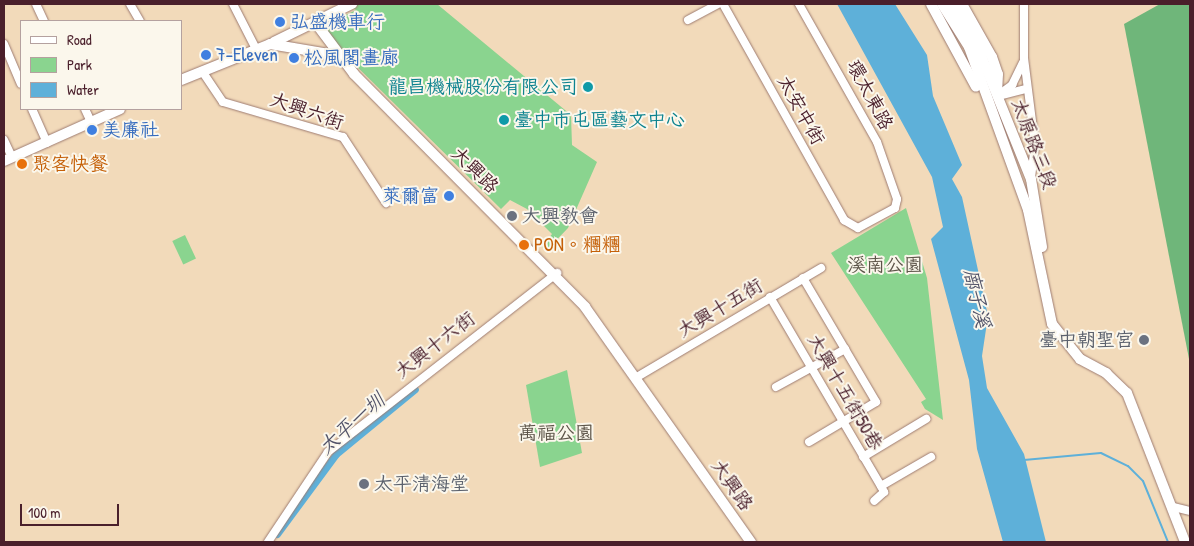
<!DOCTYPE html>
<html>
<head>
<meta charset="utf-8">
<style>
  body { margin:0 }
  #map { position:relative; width:1194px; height:546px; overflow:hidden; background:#f2daba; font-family:"Patrick Hand","LXGW WenKai TC",sans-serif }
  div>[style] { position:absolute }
  .green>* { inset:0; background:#8ad48f; transform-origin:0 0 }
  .forest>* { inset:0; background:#6fb67a }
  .water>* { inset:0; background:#5eb0d9 }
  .stream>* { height:2px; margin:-1px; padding:0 1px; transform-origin:1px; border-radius:1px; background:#5eb0d9 }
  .canal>* { height:7px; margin:-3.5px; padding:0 3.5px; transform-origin:3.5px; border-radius:3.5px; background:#5eb0d9 }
  .roads { filter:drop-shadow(0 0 1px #9e7c72) drop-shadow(0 0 1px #9e7c72) }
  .street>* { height:8px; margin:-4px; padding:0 4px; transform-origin:4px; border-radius:4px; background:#fff }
  .secondary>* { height:10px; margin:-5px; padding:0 5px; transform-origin:5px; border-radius:5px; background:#fff }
  .dots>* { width:14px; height:14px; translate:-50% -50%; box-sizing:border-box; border:2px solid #fbf7ec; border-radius:50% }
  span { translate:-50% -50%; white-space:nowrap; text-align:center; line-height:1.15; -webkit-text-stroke:4px #fbf7ec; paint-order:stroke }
  .shop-label { font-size:19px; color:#366cbe }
  .left { translate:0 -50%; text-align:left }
  .right { translate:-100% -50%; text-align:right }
  .culture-label { font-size:19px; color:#0d838f }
  .street-label { font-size:19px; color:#4a1f2b }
  .food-label { font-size:19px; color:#c56008 }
  .worship-label { font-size:19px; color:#5b616d }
  .park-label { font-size:19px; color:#5d5549 }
  .water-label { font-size:20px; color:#515268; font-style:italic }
  .frame { position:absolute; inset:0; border:5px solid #4a1f2b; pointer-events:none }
  .legend { position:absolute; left:20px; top:20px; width:162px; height:90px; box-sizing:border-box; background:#fbf7ec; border:1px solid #b4a19f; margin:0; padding:6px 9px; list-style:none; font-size:15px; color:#4a1f2b }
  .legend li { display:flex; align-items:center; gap:10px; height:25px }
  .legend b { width:25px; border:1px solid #b4a19f }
  .scale { position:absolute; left:20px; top:504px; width:99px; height:22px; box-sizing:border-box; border:2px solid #4a1f2b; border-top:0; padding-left:6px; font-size:15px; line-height:18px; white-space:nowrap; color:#4a1f2b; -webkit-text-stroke:4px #fbf7ec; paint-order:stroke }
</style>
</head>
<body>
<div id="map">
  <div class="green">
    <div style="clip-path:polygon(347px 4px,437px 4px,571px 115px,572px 145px,597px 162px,568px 228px,546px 251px,542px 247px,552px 234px,527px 209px,510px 200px,501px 209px,327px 37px,329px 23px,356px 10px)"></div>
    <div style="clip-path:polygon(906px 208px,927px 278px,943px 420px,925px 409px,921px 402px,926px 399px,831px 253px)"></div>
    <div style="left:185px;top:235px;width:26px;height:14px;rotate:65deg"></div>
    <div style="clip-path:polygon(567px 370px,582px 453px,540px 467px,526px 385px)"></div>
  </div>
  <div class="forest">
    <div style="clip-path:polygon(1160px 4px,1190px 4px,1190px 364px,1124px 24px)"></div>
  </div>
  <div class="water">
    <div style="clip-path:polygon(837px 4px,895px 4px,927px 55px,933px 96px,962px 165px,952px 179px,962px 197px,988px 316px,982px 356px,987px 388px,1024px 454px,1046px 542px,1003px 542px,977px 449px,969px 380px,931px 239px,943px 227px,932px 177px)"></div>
  </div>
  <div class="stream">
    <div style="left:1024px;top:460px;width:77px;rotate:-5.2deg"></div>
    <div style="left:1101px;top:453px;width:30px;rotate:26deg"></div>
    <div style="left:1128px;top:466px;width:21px;rotate:45deg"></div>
    <div style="left:1143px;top:481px;width:66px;rotate:67.7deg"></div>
  </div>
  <div class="canal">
    <div style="left:277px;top:534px;width:99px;rotate:-53.6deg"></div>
    <div style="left:336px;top:454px;width:102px;rotate:-39.4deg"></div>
  </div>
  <div class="roads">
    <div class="street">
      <div style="left:36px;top:4px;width:19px;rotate:65deg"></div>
      <div style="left:130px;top:4px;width:20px;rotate:60deg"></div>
      <div style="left:233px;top:4px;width:51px;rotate:62.9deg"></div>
      <div style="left:723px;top:4px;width:248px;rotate:60.7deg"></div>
      <div style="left:844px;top:220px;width:16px;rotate:30deg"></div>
      <div style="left:858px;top:228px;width:42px;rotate:-28.4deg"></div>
      <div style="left:895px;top:208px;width:9px;rotate:-77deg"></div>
      <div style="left:897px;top:199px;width:60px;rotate:-109.3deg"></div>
      <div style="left:877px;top:142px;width:159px;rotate:-119.5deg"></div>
      <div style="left:1024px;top:4px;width:54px;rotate:90deg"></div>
      <div style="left:1024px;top:58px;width:88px;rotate:82.8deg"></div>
      <div style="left:1035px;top:145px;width:34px;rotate:97deg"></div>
      <div style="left:688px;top:20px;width:34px;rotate:-28deg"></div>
      <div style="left:4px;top:44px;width:43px;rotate:67deg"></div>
      <div style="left:202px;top:71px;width:37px;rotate:56deg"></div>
      <div style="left:223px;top:102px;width:125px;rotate:16.3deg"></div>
      <div style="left:343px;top:137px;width:79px;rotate:56.9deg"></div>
      <div style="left:997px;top:96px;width:19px;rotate:-36deg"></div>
      <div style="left:1012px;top:85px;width:25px;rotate:-64deg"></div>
      <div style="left:998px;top:96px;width:30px;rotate:-14deg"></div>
      <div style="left:32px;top:109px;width:37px;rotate:66deg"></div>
      <div style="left:85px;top:109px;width:14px;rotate:65deg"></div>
      <div style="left:4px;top:140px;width:19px;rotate:65deg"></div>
      <div style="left:803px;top:278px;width:144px;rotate:59.5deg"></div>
      <div style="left:876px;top:402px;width:78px;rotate:149.2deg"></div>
      <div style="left:770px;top:297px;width:219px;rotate:59.6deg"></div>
      <div style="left:881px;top:486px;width:7px;rotate:63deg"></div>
      <div style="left:884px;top:492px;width:13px;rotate:138deg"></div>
      <div style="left:637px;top:377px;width:214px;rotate:-30.6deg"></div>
      <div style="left:776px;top:387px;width:79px;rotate:-28.8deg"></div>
      <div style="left:863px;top:457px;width:74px;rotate:-31.1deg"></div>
      <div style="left:881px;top:486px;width:58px;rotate:-30.1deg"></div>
      <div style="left:1174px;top:507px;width:16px;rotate:14deg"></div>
      <div style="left:268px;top:542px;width:108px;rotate:-56.3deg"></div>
      <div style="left:328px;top:452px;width:291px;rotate:-38deg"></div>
    </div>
    <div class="secondary">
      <div style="left:931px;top:4px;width:94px;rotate:61.5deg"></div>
      <div style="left:942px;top:4px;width:51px;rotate:57.9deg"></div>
      <div style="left:969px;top:47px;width:173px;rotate:70.1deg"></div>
      <div style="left:1028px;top:210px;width:116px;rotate:78.1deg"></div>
      <div style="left:1052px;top:324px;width:45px;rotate:51.3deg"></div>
      <div style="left:1080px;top:359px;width:30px;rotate:28deg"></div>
      <div style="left:1106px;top:373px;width:29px;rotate:44deg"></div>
      <div style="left:1127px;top:393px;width:160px;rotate:68.7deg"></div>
      <div style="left:952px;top:4px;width:46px;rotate:58.4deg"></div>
      <div style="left:976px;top:43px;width:147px;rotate:68deg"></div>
      <div style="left:1031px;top:179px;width:69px;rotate:80.8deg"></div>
      <div style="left:962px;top:4px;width:61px;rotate:60.5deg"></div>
      <div style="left:992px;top:57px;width:18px;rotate:71deg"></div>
      <div style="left:998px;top:74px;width:19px;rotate:93deg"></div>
      <div style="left:315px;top:22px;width:65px;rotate:53.1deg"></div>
      <div style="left:354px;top:74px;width:328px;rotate:45.2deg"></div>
      <div style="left:585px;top:307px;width:288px;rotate:54.8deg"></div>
      <div style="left:274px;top:42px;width:87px;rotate:-26deg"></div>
      <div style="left:181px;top:80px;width:96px;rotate:-22deg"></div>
      <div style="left:270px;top:44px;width:67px;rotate:9.5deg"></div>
      <div style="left:4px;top:161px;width:127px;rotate:-24.1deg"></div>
    </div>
  </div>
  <div class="dots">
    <div style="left:280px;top:22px;background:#3f7fe0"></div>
    <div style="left:206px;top:55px;background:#3f7fe0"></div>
    <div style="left:294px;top:58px;background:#3f7fe0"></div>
    <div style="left:588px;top:87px;background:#0f9aa8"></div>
    <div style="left:504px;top:120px;background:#0f9aa8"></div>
    <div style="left:92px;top:130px;background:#3f7fe0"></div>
    <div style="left:22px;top:164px;background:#e8710a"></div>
    <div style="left:449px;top:196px;background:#3f7fe0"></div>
    <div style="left:512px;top:216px;background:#6b7280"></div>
    <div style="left:524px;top:245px;background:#e8710a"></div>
    <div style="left:1144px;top:340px;background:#6b7280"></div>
    <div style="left:364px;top:484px;background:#6b7280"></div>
  </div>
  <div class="shop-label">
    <span class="left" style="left:290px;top:22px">弘盛機車行</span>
    <span class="left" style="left:216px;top:55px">7-Eleven</span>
    <span class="left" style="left:304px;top:58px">松風閣畫廊</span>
    <span class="left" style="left:102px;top:130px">美廉社</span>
    <span class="right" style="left:439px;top:196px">萊爾富</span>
  </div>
  <div class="culture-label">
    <span class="right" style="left:578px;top:87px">龍昌機械股份有限公司</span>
    <span class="left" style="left:514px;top:120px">臺中市屯區藝文中心</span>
  </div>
  <div class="street-label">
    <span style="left:870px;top:95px;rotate:62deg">環太東路</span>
    <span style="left:801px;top:110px;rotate:61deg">太安中街</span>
    <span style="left:307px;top:111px;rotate:19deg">大興六街</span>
    <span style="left:1034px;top:144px;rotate:69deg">太原路三段</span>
    <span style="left:475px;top:170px;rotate:44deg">大興路</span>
    <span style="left:720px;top:308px;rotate:-31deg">大興十五街</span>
    <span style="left:435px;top:345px;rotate:-38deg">大興十六街</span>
    <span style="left:845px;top:392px;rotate:60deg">大興十五街50巷</span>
    <span style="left:732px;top:485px;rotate:55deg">大興路</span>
  </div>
  <div class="food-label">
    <span class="left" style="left:32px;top:164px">聚客快餐</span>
    <span class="left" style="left:534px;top:245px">PON。糰糰</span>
  </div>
  <div class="worship-label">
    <span class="left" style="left:522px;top:216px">大興教會</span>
    <span class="right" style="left:1134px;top:340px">臺中朝聖宮</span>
    <span class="left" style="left:374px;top:484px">太平清海堂</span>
  </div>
  <div class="park-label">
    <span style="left:885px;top:265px">溪南公園</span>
    <span style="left:556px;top:433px">萬福公園</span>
  </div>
  <div class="water-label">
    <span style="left:978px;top:298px;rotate:77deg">廍子溪</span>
    <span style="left:351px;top:423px;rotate:-42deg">太平一圳</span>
  </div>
  <div class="frame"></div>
  <ul class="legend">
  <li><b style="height:6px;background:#fff"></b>Road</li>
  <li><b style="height:14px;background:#8ad48f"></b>Park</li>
  <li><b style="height:14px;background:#5eb0d9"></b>Water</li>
  </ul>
  <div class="scale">100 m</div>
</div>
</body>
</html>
